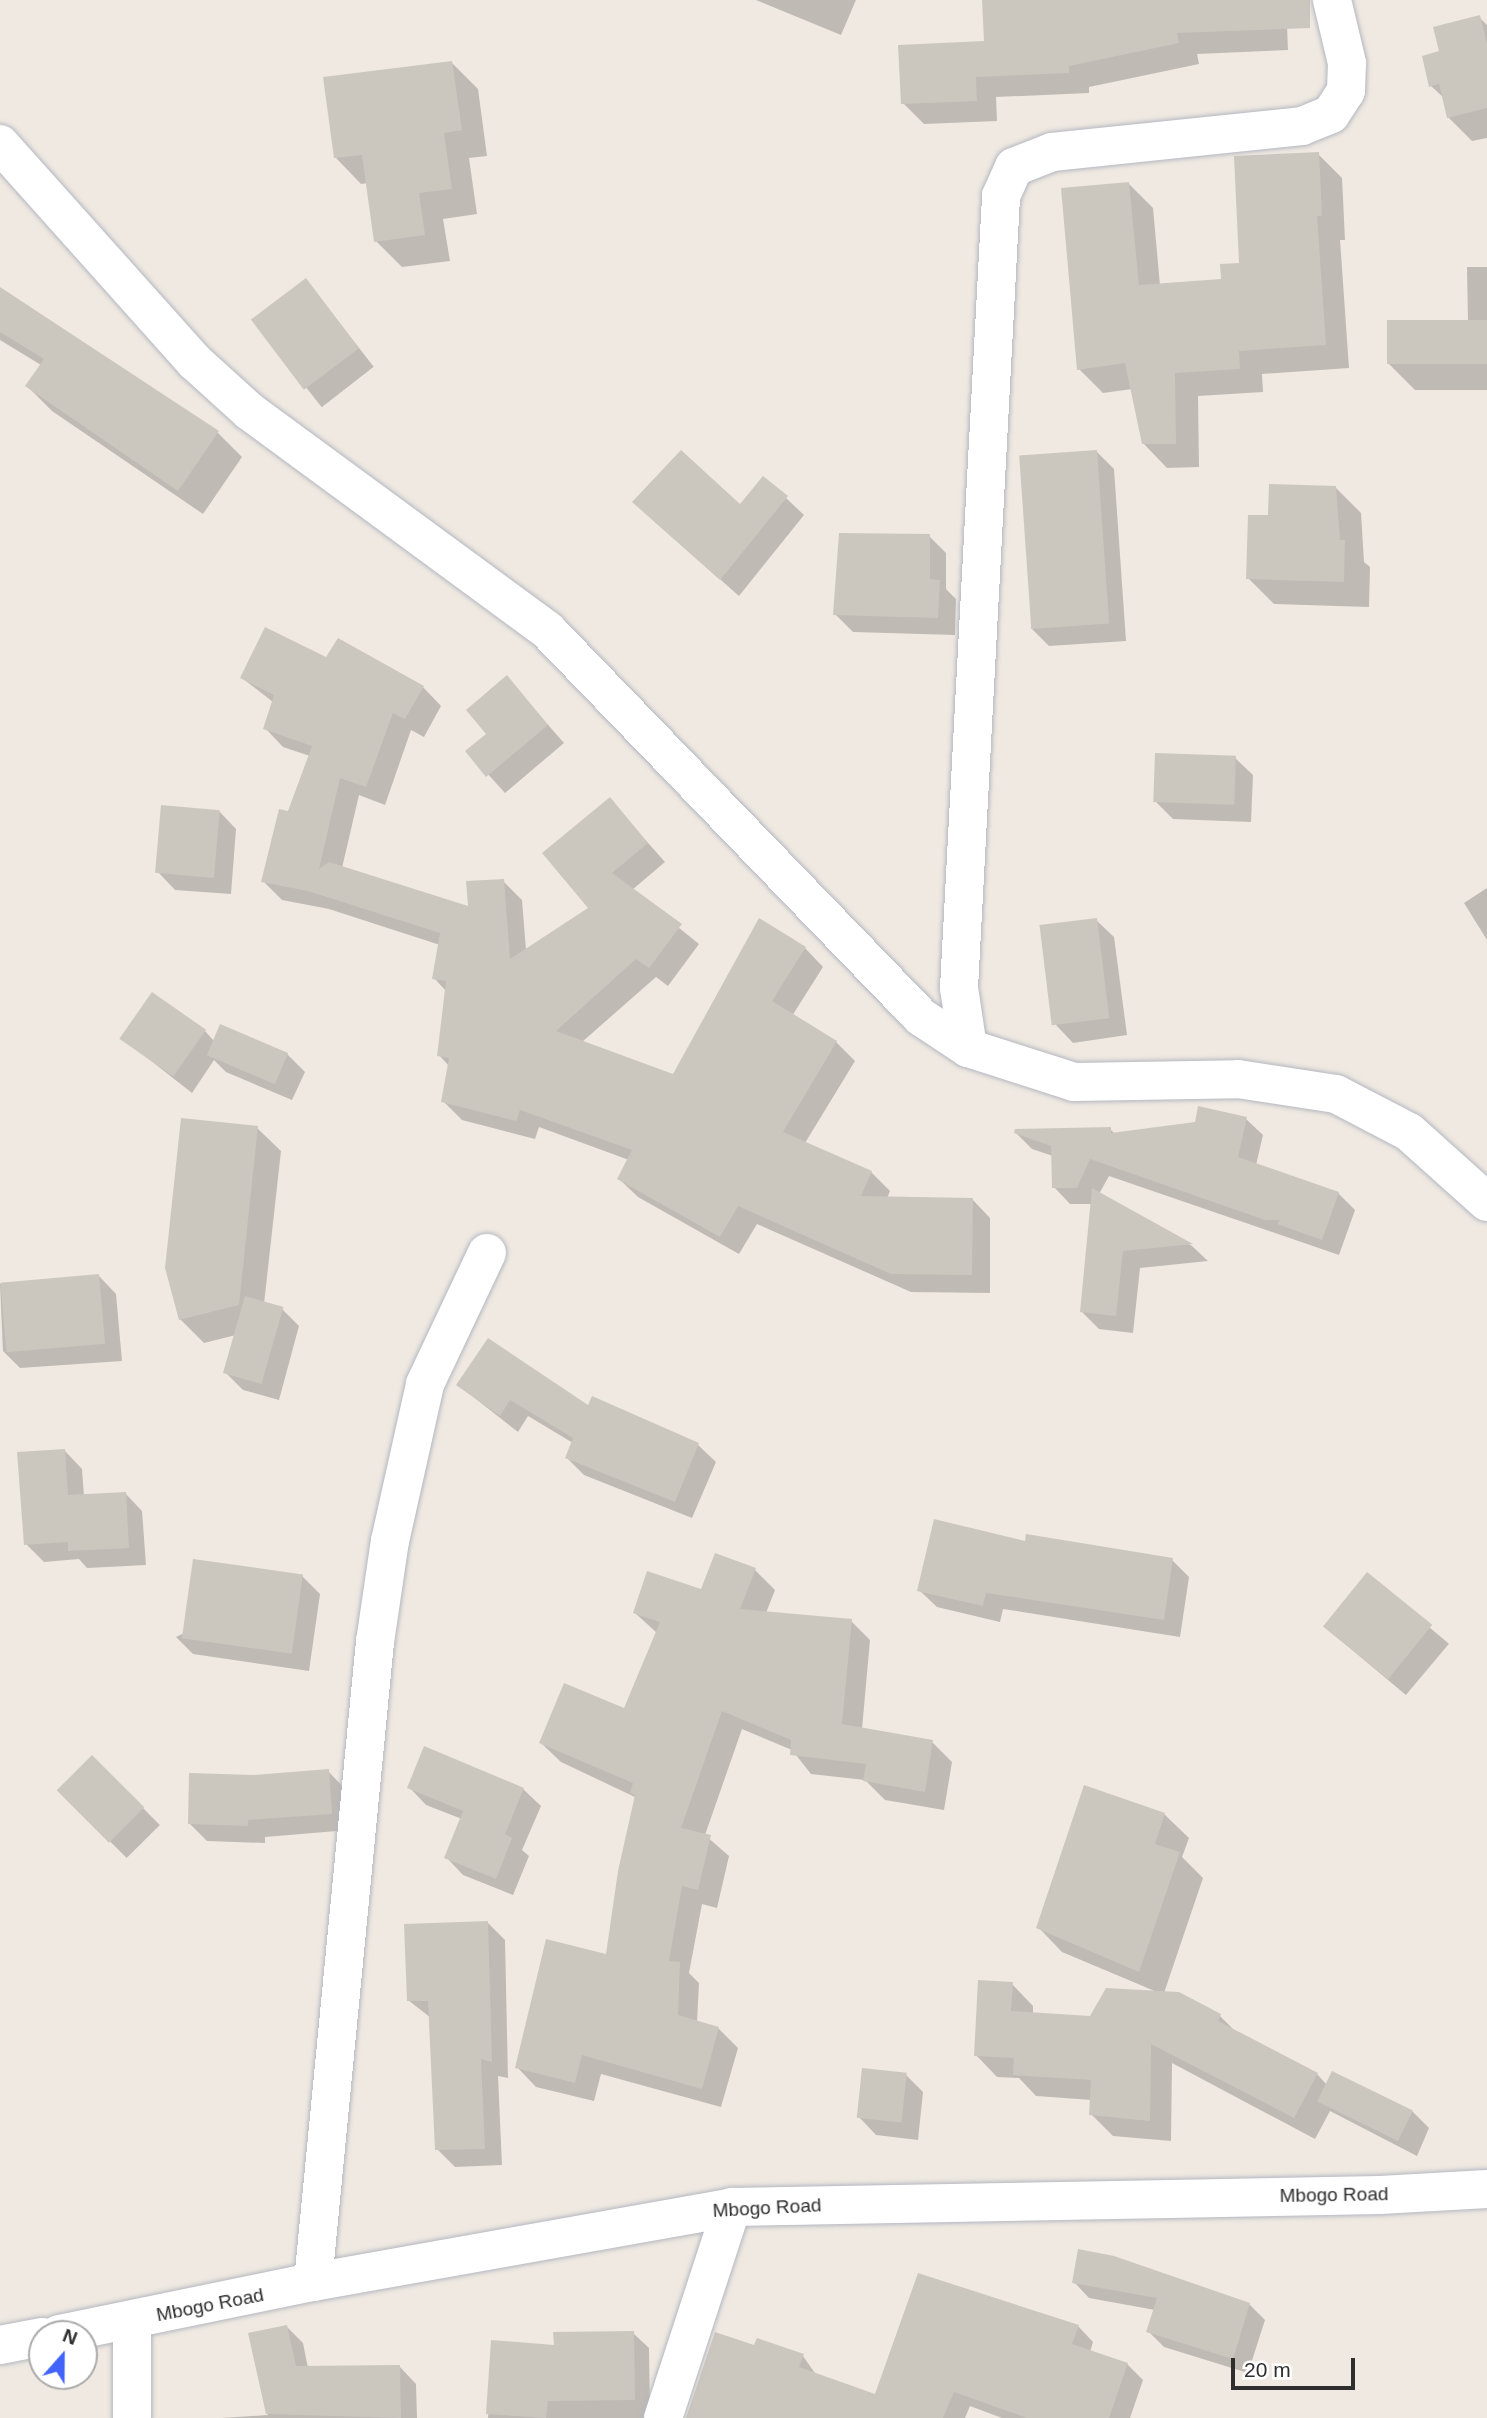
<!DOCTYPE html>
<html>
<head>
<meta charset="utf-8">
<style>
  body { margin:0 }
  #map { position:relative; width:1487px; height:2418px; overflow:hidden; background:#efe9e1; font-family:Helvetica,sans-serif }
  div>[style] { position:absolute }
  .shadow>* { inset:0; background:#0003; transform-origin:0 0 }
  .building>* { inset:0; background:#cbc7bf; transform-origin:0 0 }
  .roads { filter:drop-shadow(0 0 2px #b4b7c1) drop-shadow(0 0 2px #b4b7c1) }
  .street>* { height:38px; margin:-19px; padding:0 19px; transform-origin:19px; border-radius:19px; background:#fff }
  .secondary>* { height:38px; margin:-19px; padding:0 19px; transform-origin:19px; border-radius:19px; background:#fff }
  span { translate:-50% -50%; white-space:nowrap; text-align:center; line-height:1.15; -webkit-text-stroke:7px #fff; paint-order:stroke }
  .street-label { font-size:19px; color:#2e2e2e }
  .north { position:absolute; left:28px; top:2320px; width:70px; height:70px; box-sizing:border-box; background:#fff; border:2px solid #ababab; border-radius:50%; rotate:21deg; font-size:19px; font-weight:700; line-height:28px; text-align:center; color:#2e2e2e }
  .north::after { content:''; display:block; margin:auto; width:24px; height:32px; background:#4264fb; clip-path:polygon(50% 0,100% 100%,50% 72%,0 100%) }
  .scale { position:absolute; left:1231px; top:2358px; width:124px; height:32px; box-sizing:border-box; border:4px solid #2e2e2e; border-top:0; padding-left:9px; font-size:21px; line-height:24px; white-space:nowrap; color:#2e2e2e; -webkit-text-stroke:5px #fff; paint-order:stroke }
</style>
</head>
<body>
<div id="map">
  <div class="shadow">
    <div style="clip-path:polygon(756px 0,856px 0,841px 35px)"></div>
    <div style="clip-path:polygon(984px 0,1286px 0,1288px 50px,1197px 54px,1199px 64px,1089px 87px,1089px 93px,996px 97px,997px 121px,924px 124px,903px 103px,986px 42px)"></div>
    <div style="clip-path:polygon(1479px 17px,1487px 25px,1487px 138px,1472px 141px,1448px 117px,1444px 98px,1431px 86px,1441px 52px)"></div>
    <div style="clip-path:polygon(452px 63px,478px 89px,487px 156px,469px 158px,477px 214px,443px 219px,450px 261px,402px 267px,376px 241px,368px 183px,361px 184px,336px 158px)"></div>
    <div style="clip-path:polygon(1318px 154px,1342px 178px,1345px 240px,1340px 240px,1349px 368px,1262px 374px,1263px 392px,1198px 396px,1199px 467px,1167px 468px,1143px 443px,1132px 389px,1103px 393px,1079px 369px,1129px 184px,1153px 208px,1160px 285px,1223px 281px,1241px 265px)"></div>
    <div style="clip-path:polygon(1467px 267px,1487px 267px,1487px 390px,1415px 390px,1389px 364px,1468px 322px)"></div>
    <div style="left:306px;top:280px;width:110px;height:66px;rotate:52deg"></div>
    <div style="clip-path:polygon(0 290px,218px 433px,242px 457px,203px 514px,52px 411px,27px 386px,41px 365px,0 340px)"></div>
    <div style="clip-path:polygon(1096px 451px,1114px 469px,1126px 641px,1049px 646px,1031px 628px)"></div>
    <div style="clip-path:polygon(1335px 487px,1361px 513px,1364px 562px,1370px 567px,1369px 607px,1274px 604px,1248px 578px,1269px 517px)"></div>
    <div style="clip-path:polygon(786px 498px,804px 515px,739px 596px,652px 519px)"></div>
    <div style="clip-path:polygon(929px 536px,946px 553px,946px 589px,956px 599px,955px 635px,853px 632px,835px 614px)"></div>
    <div style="clip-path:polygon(327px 660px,423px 687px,441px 706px,424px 737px,411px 730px,385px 805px,359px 795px,342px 868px,470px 909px,503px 881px,522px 900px,526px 950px,590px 908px,610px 800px,665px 862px,632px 890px,699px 944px,668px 986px,656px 977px,582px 1042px,674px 1076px,805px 948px,823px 967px,792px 1016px,836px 1042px,855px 1061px,805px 1143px,871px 1172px,890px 1191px,887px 1198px,972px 1199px,990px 1218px,990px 1293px,911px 1292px,757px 1224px,739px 1254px,638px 1197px,619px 1179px,629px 1160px,539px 1127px,535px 1139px,462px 1120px,443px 1101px,449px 1066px,439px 1055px,446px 991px,434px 978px,440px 945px,329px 909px,282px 900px,263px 881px,310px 756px,283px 747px,265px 728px,273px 702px,242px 678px)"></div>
    <div style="clip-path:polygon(507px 678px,564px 743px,505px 793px,467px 751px,489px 734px)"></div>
    <div style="clip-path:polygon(1235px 758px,1253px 775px,1251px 822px,1173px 819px,1155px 801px)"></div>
    <div style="clip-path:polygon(219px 811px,236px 829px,231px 894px,175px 890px,158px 872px)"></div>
    <div style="clip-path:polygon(1487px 888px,1487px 940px,1464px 903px)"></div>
    <div style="clip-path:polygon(1096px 920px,1114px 937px,1127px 1035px,1073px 1043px,1056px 1025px)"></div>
    <div style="clip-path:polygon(205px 1031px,214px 1041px,287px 1054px,305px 1072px,292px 1100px,226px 1072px,214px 1060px,192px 1093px,122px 1038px)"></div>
    <div style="clip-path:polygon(1246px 1119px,1263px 1135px,1256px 1165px,1338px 1193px,1355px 1210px,1339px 1255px,1109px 1176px,1099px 1194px,1192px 1246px,1208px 1261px,1140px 1268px,1133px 1333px,1099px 1329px,1082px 1312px,1093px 1204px,1070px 1204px,1054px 1187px,1053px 1156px,1032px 1149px,1016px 1133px,1110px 1129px,1115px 1134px)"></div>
    <div style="clip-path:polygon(257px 1128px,281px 1151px,264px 1304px,282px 1309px,299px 1326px,279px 1400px,243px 1390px,226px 1373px,236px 1335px,204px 1343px,180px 1319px)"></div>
    <div style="clip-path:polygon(99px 1276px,116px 1294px,122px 1361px,20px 1368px,3px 1351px,0 1284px)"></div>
    <div style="clip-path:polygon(458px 1385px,589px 1407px,593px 1399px,698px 1445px,716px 1462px,692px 1518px,584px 1475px,567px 1458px,573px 1443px,528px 1416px,518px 1432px)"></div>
    <div style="clip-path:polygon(65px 1451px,82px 1469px,84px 1496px,125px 1493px,142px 1511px,146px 1565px,87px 1568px,79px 1559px,44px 1562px,26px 1544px)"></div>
    <div style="clip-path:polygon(1026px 1543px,1172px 1560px,1189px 1577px,1180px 1637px,1003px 1609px,1000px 1622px,937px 1607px,919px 1590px)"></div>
    <div style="clip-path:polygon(755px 1570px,775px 1590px,766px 1613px,851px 1621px,870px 1640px,862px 1729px,932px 1742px,952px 1762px,944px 1810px,885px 1800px,865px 1780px,811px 1774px,792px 1750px,742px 1729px,705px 1835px,729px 1856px,717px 1908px,702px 1904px,689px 1973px,699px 1983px,697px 2022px,719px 2029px,738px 2048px,721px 2107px,601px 2074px,594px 2101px,536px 2087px,517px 2067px,607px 1956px,637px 1798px,561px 1762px,541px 1743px,625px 1710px,657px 1633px,635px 1613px)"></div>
    <div style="left:1367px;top:1575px;width:107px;height:67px;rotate:40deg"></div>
    <div style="clip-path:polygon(302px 1576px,320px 1594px,309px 1671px,193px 1654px,176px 1637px)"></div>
    <div style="left:92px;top:1757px;width:96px;height:47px;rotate:45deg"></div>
    <div style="clip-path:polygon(328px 1771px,345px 1789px,349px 1830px,265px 1837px,265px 1843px,207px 1841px,190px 1824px,254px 1777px)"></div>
    <div style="clip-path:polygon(409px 1787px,523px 1789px,541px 1806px,522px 1850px,529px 1856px,513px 1895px,463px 1875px,446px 1857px,462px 1819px,426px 1805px)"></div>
    <div style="clip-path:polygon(1164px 1814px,1189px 1838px,1182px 1857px,1203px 1878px,1164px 1993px,1220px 2016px,1236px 2032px,1317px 2074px,1327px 2085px,1412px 2111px,1429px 2128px,1417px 2156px,1330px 2111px,1315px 2139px,1172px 2063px,1171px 2141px,1113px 2136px,1091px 2114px,1092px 2100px,1036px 2096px,1019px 2078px,997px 2077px,976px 2055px,1012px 1984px,1033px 2006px,1033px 2014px,1091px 2018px,1157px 1992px,1062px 1952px,1038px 1927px)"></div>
    <div style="clip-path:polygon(488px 1923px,505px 1940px,508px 2078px,498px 2076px,502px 2165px,455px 2167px,437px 2149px,431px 2018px,408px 2000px)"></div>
    <div style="clip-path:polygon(906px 2075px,923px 2092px,918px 2140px,876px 2135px,859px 2117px)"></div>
    <div style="clip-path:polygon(1074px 2282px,1249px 2304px,1265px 2320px,1248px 2373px,1164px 2347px,1148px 2331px,1155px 2310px,1089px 2298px)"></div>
    <div style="clip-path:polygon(286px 2326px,303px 2343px,308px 2368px,400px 2367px,416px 2384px,417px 2418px,222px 2418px,268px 2415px,250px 2335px)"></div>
    <div style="clip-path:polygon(1078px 2326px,1093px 2342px,1090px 2352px,1127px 2364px,1143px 2380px,1130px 2418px,1002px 2418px,970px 2406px,965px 2418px,688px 2418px,755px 2348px,803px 2356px,817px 2376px,876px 2396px)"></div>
    <div style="clip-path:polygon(633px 2333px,649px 2348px,650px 2418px,488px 2418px,493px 2341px,555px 2346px)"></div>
  </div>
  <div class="building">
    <div style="clip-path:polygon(982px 0,1310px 0,1310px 28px,1177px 33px,1179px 43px,1069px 66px,1069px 73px,976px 77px,977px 101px,901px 104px,898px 45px,984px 41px)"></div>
    <div style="clip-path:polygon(1480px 15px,1487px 44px,1487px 108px,1447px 118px,1439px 84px,1429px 87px,1422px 56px,1439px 51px,1433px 27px)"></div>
    <div style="clip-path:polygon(452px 61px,462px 130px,444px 133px,452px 189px,419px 193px,425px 235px,374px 242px,362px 155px,334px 158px,323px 77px)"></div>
    <div style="clip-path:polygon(1319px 152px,1322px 216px,1317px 216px,1326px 345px,1239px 351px,1240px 369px,1175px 373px,1176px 444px,1142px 444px,1125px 363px,1077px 370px,1061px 188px,1129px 182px,1139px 285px,1221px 279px,1220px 264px,1239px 263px,1234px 156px)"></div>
    <div style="left:306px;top:278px;width:88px;height:69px;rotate:53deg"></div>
    <div style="clip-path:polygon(0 287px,219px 431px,178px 491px,25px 386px,44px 359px,0 332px)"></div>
    <div style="left:1387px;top:320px;width:100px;height:44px"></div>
    <div style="clip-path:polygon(681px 450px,740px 504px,763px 476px,788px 496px,720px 580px,632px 502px)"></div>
    <div style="left:1097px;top:450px;width:174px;height:78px;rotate:86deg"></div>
    <div style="clip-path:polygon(1269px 484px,1336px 486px,1340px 540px,1345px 540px,1344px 582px,1246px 579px,1248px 515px,1268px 515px)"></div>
    <div style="clip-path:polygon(839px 533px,930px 534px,930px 579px,940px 580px,938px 618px,833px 615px)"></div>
    <div style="clip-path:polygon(265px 627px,326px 657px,338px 638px,424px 686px,405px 719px,393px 713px,366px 787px,340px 778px,319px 869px,329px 862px,468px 906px,466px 881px,504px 879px,510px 959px,588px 908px,542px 853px,610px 797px,648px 843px,612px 873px,682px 924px,649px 968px,636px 959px,556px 1031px,673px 1074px,759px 918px,806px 947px,772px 1001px,837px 1041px,783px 1132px,872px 1171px,861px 1196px,973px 1198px,972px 1275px,891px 1274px,738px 1206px,720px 1237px,617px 1179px,632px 1150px,520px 1110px,516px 1121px,441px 1102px,449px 1058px,437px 1056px,446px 981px,432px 979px,440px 933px,308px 891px,261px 882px,279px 809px,288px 811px,312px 746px,263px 729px,274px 695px,240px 678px)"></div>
    <div style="clip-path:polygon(507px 675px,548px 725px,486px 777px,465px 751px,486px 734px,466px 710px)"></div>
    <div style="left:1155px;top:753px;width:81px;height:49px;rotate:2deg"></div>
    <div style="left:161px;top:805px;width:59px;height:68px;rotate:5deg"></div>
    <div style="left:1097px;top:918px;width:101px;height:58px;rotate:83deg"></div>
    <div style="left:152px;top:992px;width:66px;height:57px;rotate:35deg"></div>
    <div style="left:220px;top:1024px;width:74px;height:34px;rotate:23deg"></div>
    <div style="clip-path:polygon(1198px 1106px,1247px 1117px,1238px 1157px,1339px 1192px,1322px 1240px,1277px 1224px,1280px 1220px,1265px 1220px,1090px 1159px,1077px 1188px,1052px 1188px,1051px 1146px,1014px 1133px,1015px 1129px,1111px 1127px,1111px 1133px,1195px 1122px)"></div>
    <div style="clip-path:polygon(181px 1118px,258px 1126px,239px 1305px,179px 1320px,165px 1268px)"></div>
    <div style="clip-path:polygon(1092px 1188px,1193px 1244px,1123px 1251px,1116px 1316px,1080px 1312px)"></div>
    <div style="left:99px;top:1274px;width:70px;height:99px;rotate:85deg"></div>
    <div style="left:245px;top:1296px;width:40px;height:80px;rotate:16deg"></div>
    <div style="clip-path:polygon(488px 1338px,588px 1405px,592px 1396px,699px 1443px,675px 1502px,565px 1458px,573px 1438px,510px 1400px,500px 1416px,456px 1385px)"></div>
    <div style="clip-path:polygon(65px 1449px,68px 1495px,126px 1492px,129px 1548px,68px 1551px,68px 1542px,24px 1545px,17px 1452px)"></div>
    <div style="clip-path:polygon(934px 1519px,1025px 1541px,1026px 1534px,1173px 1558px,1164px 1620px,986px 1593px,983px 1606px,917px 1591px)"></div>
    <div style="clip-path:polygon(715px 1553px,756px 1568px,740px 1609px,852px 1619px,842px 1724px,933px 1740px,925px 1792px,863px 1781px,866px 1764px,790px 1755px,791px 1740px,722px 1711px,681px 1828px,711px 1835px,698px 1890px,682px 1886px,669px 1961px,680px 1962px,678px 2015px,719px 2027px,702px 2089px,582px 2055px,575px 2083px,515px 2068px,546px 1939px,606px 1954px,618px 1871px,635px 1795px,630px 1793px,633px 1783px,539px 1743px,564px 1683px,624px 1708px,660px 1622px,633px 1613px,647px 1571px,701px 1589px)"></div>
    <div style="left:193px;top:1559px;width:111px;height:80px;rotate:8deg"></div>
    <div style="left:1367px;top:1572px;width:84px;height:70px;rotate:39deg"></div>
    <div style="clip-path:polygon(424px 1746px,524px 1788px,505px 1834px,512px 1838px,496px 1879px,444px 1858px,463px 1811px,407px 1788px)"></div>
    <div style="left:92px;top:1755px;width:74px;height:50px;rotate:45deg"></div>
    <div style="clip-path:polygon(329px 1769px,332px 1814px,248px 1820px,248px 1826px,188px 1824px,189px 1773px,254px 1775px)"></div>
    <div style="clip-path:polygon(1084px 1785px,1165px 1813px,1155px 1844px,1180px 1852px,1139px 1972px,1036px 1928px)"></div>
    <div style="clip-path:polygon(488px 1921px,492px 2062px,481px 2059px,485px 2149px,435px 2150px,428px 2001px,407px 2001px,404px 1924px)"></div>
    <div style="clip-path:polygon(978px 1980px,1013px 1982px,1011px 2011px,1090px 2016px,1106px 1988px,1179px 1992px,1221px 2014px,1218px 2021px,1318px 2073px,1294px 2118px,1151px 2044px,1150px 2121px,1089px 2115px,1091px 2080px,1013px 2075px,1014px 2058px,974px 2056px)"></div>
    <div style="left:862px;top:2068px;width:45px;height:50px;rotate:6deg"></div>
    <div style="left:1332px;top:2071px;width:90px;height:34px;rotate:26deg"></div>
    <div style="clip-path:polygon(1078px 2249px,1114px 2256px,1250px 2303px,1233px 2359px,1146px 2332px,1157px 2298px,1072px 2283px)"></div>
    <div style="clip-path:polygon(918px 2273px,1079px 2325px,1072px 2344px,1128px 2363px,1109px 2418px,1027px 2418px,954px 2392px,943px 2418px,686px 2418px,715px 2332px,754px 2345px,757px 2338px,804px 2354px,799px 2367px,875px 2394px)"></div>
    <div style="clip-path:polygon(287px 2325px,296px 2366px,400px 2365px,401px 2418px,266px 2414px,248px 2333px)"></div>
    <div style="clip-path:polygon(634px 2331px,635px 2400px,548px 2401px,546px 2418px,486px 2414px,491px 2340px,554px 2345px,553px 2332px)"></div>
  </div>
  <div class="roads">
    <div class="street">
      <div style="left:0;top:144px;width:292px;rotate:48.2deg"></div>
      <div style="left:195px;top:362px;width:73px;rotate:42.2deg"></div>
      <div style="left:249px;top:411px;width:371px;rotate:36.3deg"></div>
      <div style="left:548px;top:631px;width:537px;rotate:45.98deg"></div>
      <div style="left:921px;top:1017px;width:56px;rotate:33.4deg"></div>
      <div style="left:968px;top:1048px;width:111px;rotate:17.8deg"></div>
      <div style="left:1074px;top:1082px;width:164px;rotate:-1deg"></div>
      <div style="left:1238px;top:1079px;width:99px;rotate:8.7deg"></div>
      <div style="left:1336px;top:1094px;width:82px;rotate:27.5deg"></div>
      <div style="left:1409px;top:1132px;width:105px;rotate:41.9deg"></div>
      <div style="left:968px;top:1048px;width:61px;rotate:-98.5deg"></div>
      <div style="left:959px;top:988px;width:793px;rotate:-86.96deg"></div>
      <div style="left:1001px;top:196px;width:32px;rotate:-66deg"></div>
      <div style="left:1014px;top:167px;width:41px;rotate:-21.5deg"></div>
      <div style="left:1052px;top:152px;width:251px;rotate:-5.9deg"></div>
      <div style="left:1302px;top:126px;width:31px;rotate:-22deg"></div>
      <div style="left:1331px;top:114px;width:27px;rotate:-57deg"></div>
      <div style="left:1346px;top:91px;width:28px;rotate:-88deg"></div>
      <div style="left:1347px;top:63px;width:65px;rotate:-103.4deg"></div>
      <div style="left:313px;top:2282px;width:643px;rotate:-84.47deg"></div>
      <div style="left:375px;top:1642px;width:102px;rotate:-81.6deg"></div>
      <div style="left:390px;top:1541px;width:161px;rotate:-77.4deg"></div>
      <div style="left:425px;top:1384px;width:145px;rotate:-64.7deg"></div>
      <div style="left:132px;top:2320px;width:98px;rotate:90deg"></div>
      <div style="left:663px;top:2418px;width:222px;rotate:-71.9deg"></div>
    </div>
    <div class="secondary">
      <div style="left:59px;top:2334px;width:259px;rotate:-11.6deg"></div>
      <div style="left:313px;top:2282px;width:426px;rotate:-10.1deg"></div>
      <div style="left:732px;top:2207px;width:648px;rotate:-1.06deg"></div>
      <div style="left:1380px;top:2195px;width:107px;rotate:-3.2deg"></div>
      <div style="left:0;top:2345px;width:43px;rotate:-10.8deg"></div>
    </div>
  </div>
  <div class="street-label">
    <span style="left:1334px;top:2195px;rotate:-1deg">Mbogo Road</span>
    <span style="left:767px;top:2208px;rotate:-3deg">Mbogo Road</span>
    <span style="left:210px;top:2305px;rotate:-11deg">Mbogo Road</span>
  </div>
  <div class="north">N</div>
  <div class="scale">20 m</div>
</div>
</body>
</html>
